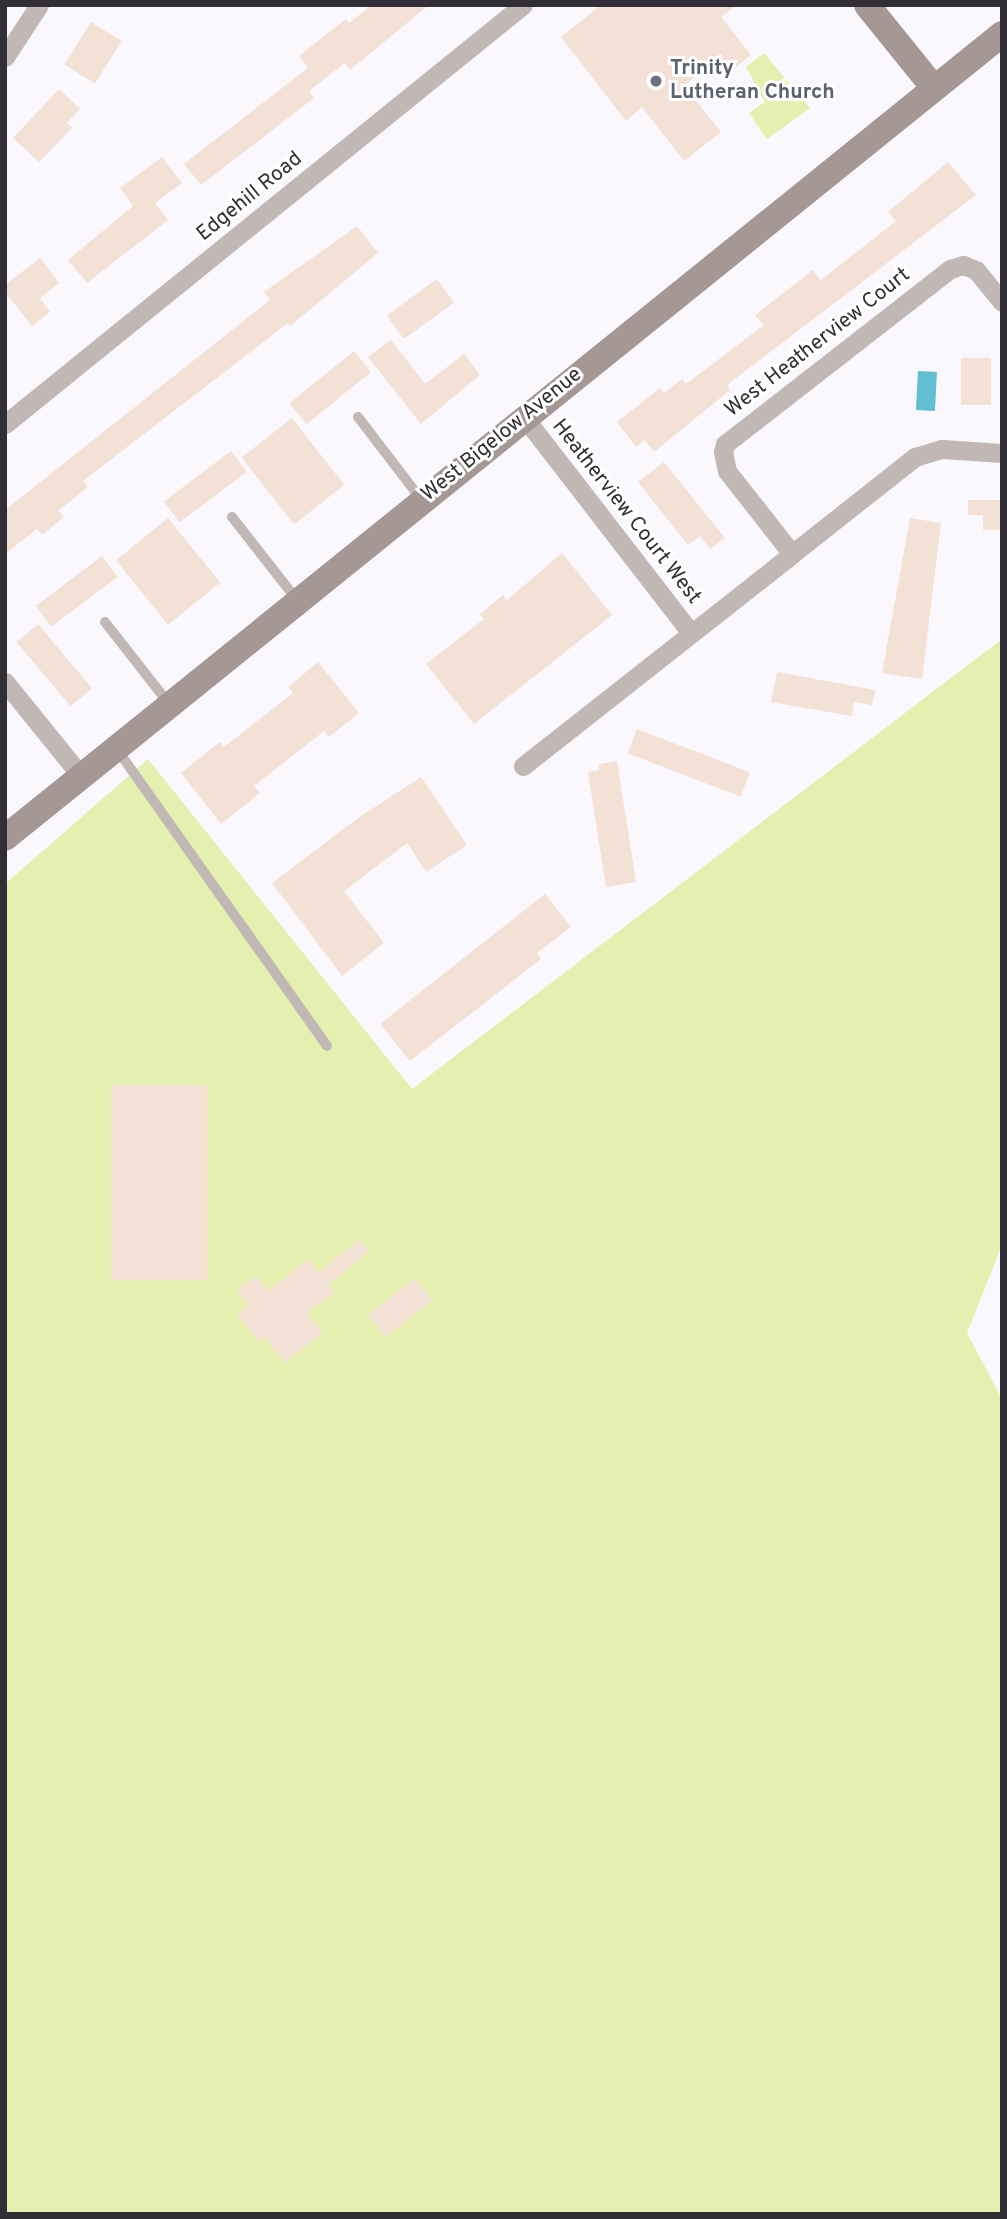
<!DOCTYPE html>
<html>
<head>
<meta charset="utf-8">
<style>
  body { margin:0 }
  #map { position:relative; width:1007px; height:2219px; overflow:hidden; background:#faf8fc; font-family:Overpass,sans-serif }
  div>[style] { position:absolute }
  .green>* { inset:0; background:#e5efaf }
  .water>* { inset:0; background:#62bed2; transform-origin:0 0 }
  .building>* { inset:0; background:#f2e1d4; transform-origin:0 0 }
  .lane>* { height:10px; margin:-5px; padding:0 5px; transform-origin:5px; border-radius:5px; background:#c1b7b4 }
  .street>* { height:19px; margin:-9.5px; padding:0 9.5px; transform-origin:9.5px; border-radius:9.5px; background:#c1b7b4 }
  .secondary>* { height:26px; margin:-13px; padding:0 13px; transform-origin:13px; border-radius:13px; background:#a59793 }
  .dots>* { width:19px; height:19px; translate:-50% -50%; box-sizing:border-box; border:4px solid #fff; border-radius:50% }
  span { translate:-50% -50%; white-space:nowrap; text-align:center; line-height:1.15; -webkit-text-stroke:6px #fff; paint-order:stroke }
  .worship-label { font-size:21px; color:#5b616d; font-weight:700 }
  .left { translate:0 -50%; text-align:left }
  .street-label { font-size:21px; color:#312e35 }
  .frame { position:absolute; inset:0; border:7px solid #312e35; pointer-events:none }
</style>
</head>
<body>
<div id="map">
  <div class="green">
    <div style="clip-path:polygon(764px 53px,810px 108px,767px 139px,749px 113px,765px 102px,746px 67px)"></div>
    <div style="clip-path:polygon(1002px 639px,1002px 1245px,967px 1333px,1002px 1399px,1002px 2214px,5px 2214px,5px 884px,148px 759px,412px 1089px)"></div>
  </div>
  <div class="water">
    <div style="left:918px;top:371px;width:19px;height:39px;rotate:3deg"></div>
  </div>
  <div class="building">
    <div style="clip-path:polygon(372px 5px,429px 5px,350px 70px,345px 63px,309px 91px,314px 98px,201px 185px,184px 164px,308px 68px,299px 56px,346px 19px,349px 23px)"></div>
    <div style="clip-path:polygon(601px 5px,737px 5px,721px 17px,751px 55px,728px 73px,717px 59px,684px 86px,721px 132px,684px 161px,642px 107px,626px 121px,561px 37px)"></div>
    <div style="left:91px;top:22px;width:36px;height:50px;rotate:32deg"></div>
    <div style="clip-path:polygon(59px 89px,80px 109px,67px 123px,72px 128px,39px 162px,13px 138px)"></div>
    <div style="clip-path:polygon(162px 157px,182px 183px,155px 203px,168px 220px,87px 283px,68px 260px,133px 206px,120px 188px)"></div>
    <div style="clip-path:polygon(948px 162px,976px 195px,727px 385px,730px 390px,654px 452px,645px 440px,636px 447px,617px 422px,660px 388px,664px 393px,682px 379px,686px 384px,764px 325px,755px 315px,813px 270px,821px 280px,896px 221px,888px 212px)"></div>
    <div style="clip-path:polygon(357px 226px,378px 253px,290px 326px,288px 323px,83px 481px,88px 487px,58px 511px,64px 517px,42px 535px,37px 529px,5px 554px,5px 510px,270px 300px,264px 292px)"></div>
    <div style="clip-path:polygon(40px 258px,59px 283px,40px 298px,50px 312px,32px 326px,5px 292px,5px 285px)"></div>
    <div style="left:437px;top:279px;width:29px;height:62px;rotate:54deg"></div>
    <div style="clip-path:polygon(391px 340px,425px 384px,464px 354px,480px 375px,421px 424px,368px 357px)"></div>
    <div style="left:354px;top:351px;width:27px;height:83px;rotate:51deg"></div>
    <div style="left:961px;top:358px;width:30px;height:47px"></div>
    <div style="left:292px;top:418px;width:85px;height:64px;rotate:52deg"></div>
    <div style="left:231px;top:451px;width:26px;height:84px;rotate:53deg"></div>
    <div style="clip-path:polygon(664px 462px,725px 538px,710px 549px,700px 536px,688px 545px,638px 482px)"></div>
    <div style="clip-path:polygon(968px 500px,1002px 500px,1002px 530px,983px 530px,983px 515px,968px 515px)"></div>
    <div style="left:168px;top:518px;width:83px;height:67px;rotate:51deg"></div>
    <div style="clip-path:polygon(910px 518px,941px 523px,922px 679px,882px 673px)"></div>
    <div style="clip-path:polygon(562px 553px,612px 615px,474px 724px,426px 664px,484px 619px,480px 614px,503px 595px,507px 600px)"></div>
    <div style="left:102px;top:556px;width:26px;height:83px;rotate:53deg"></div>
    <div style="left:38px;top:624px;width:84px;height:28px;rotate:50deg"></div>
    <div style="clip-path:polygon(318px 662px,359px 713px,329px 737px,324px 731px,254px 786px,260px 793px,221px 824px,181px 773px,220px 742px,224px 747px,293px 693px,288px 687px)"></div>
    <div style="clip-path:polygon(777px 672px,875px 690px,872px 705px,854px 702px,852px 716px,771px 702px)"></div>
    <div style="left:637px;top:729px;width:121px;height:26px;rotate:21deg"></div>
    <div style="clip-path:polygon(617px 761px,636px 882px,606px 887px,588px 772px,599px 770px,599px 764px)"></div>
    <div style="clip-path:polygon(421px 777px,467px 845px,426px 872px,407px 843px,344px 891px,384px 943px,342px 976px,272px 883px,358px 818px)"></div>
    <div style="clip-path:polygon(545px 894px,571px 927px,537px 953px,541px 959px,410px 1061px,380px 1024px)"></div>
    <div style="left:111px;top:1085px;width:96px;height:195px"></div>
    <div style="clip-path:polygon(359px 1239px,369px 1251px,328px 1285px,334px 1293px,307px 1313px,323px 1333px,284px 1363px,265px 1338px,259px 1342px,237px 1314px,248px 1305px,237px 1290px,256px 1276px,268px 1291px,309px 1259px,319px 1273px)"></div>
    <div style="left:415px;top:1278px;width:28px;height:60px;rotate:52deg"></div>
  </div>
  <div class="lane">
    <div style="left:358px;top:417px;width:103px;rotate:52.5deg"></div>
    <div style="left:232px;top:517px;width:105px;rotate:51.9deg"></div>
    <div style="left:105px;top:622px;width:104px;rotate:52deg"></div>
    <div style="left:116px;top:748px;width:365px;rotate:54.7deg"></div>
  </div>
  <div class="street">
    <div style="left:5px;top:57px;width:62px;rotate:-56.8deg"></div>
    <div style="left:1002px;top:302px;width:41px;rotate:-129.1deg"></div>
    <div style="left:976px;top:270px;width:14px;rotate:-159deg"></div>
    <div style="left:963px;top:265px;width:14px;rotate:163deg"></div>
    <div style="left:950px;top:269px;width:285px;rotate:142.1deg"></div>
    <div style="left:725px;top:444px;width:8px;rotate:104deg"></div>
    <div style="left:723px;top:452px;width:19px;rotate:78deg"></div>
    <div style="left:727px;top:471px;width:105px;rotate:51.9deg"></div>
    <div style="left:792px;top:554px;width:157px;rotate:-38.3deg"></div>
    <div style="left:915px;top:457px;width:28px;rotate:-17deg"></div>
    <div style="left:942px;top:449px;width:60px;rotate:3.8deg"></div>
    <div style="left:524px;top:417px;width:273px;rotate:52.3deg"></div>
    <div style="left:5px;top:424px;width:666px;rotate:-38.97deg"></div>
    <div style="left:5px;top:682px;width:121px;rotate:51deg"></div>
    <div style="left:523px;top:766px;width:342px;rotate:-38.2deg"></div>
  </div>
  <div class="secondary">
    <div style="left:867px;top:5px;width:107px;rotate:51.1deg"></div>
    <div style="left:5px;top:838px;width:1281px;rotate:-38.88deg"></div>
  </div>
  <div class="dots">
    <div style="left:656px;top:81px;background:#6b7280"></div>
  </div>
  <div class="worship-label">
    <span class="left" style="left:670px;top:81px">Trinity<br>Lutheran Church</span>
  </div>
  <div class="street-label">
    <span style="left:250px;top:197px;rotate:-39deg">Edgehill Road</span>
    <span style="left:818px;top:343px;rotate:-38deg">West Heatherview Court</span>
    <span style="left:502px;top:435px;rotate:-39deg">West Bigelow Avenue</span>
    <span style="left:626px;top:512px;rotate:52deg">Heatherview Court West</span>
  </div>
  <div class="frame"></div>
</div>
</body>
</html>
